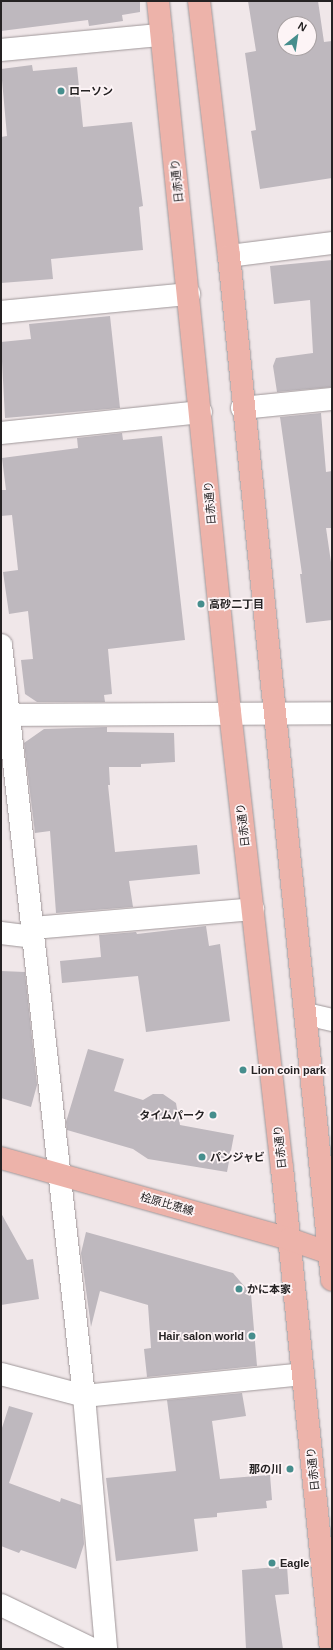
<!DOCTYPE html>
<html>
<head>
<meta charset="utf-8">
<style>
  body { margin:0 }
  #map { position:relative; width:333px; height:1650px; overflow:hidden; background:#f0e7e9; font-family:Arial,"Noto Sans JP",sans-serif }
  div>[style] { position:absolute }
  .building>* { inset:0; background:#beb8be }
  .roads { filter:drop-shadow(0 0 1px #9f9799) drop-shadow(0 0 1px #9f9799) }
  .minor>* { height:22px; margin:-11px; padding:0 11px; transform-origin:11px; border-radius:11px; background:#fff }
  .major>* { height:22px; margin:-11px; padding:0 11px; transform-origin:11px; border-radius:11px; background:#edb3aa }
  .dots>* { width:11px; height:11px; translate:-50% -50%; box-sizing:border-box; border:2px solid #fdf4f6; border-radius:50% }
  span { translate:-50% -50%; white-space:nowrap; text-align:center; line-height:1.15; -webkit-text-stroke:3.5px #fdf4f6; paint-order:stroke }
  .poi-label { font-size:11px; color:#252223; font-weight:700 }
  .left { translate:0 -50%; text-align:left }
  .right { translate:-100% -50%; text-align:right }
  .street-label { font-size:11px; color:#252223 }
  .frame { position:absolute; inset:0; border:2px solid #252223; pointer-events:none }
  .north { position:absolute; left:277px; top:16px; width:40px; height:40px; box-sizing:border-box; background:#fdf4f6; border:1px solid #a7a0a2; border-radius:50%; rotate:30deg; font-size:11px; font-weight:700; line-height:16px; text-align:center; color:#252223 }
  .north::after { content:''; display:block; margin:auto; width:14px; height:18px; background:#468e8d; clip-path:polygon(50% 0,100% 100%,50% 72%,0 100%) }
</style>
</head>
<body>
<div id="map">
  <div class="building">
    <div style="clip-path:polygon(1px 1px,140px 1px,140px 12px,122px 15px,123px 21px,89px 26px,88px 20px,1px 31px)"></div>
    <div style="clip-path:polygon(evenodd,248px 1px,318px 1px,324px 42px,332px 41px,332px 178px,260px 189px,251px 131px,256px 130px,245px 53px,256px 51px,248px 1px,285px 24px,309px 24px,309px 48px,285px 48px,285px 24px)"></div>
    <div style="clip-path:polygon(32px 65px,33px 71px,77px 67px,83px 127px,132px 122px,143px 206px,139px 207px,143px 250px,51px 259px,53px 279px,1px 283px,1px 137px,7px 136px,1px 69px)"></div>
    <div style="clip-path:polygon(332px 260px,332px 387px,277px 392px,273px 366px,276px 358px,313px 353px,310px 300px,274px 304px,270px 266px)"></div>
    <div style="clip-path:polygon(110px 316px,120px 408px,5px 418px,1px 342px,31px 339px,29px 324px)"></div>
    <div style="clip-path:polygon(321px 413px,326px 472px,332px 471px,332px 528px,326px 528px,332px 569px,332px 620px,306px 623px,300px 574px,302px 574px,280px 417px)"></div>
    <div style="clip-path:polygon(122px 433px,123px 440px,162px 436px,185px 640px,108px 649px,112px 694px,104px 695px,105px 702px,37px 702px,25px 694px,21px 660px,33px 659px,28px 611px,9px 614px,3px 572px,18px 570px,12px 515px,1px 516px,1px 490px,6px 490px,2px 458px,78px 448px,77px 438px)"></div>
    <div style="clip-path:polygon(107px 727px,107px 732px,174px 733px,175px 762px,141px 764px,141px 767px,109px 767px,110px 785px,108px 785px,115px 852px,197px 845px,200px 874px,129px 881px,133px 907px,56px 913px,50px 831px,35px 833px,24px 743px,44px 729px)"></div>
    <div style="clip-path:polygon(206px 926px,209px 946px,220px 944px,230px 1021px,146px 1032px,138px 976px,62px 983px,60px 961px,101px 957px,99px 935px,136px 932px,137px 934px)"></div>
    <div style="clip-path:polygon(1px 971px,25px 972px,37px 1085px,31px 1107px,1px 1098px)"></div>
    <div style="clip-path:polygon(88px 1049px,124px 1059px,114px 1091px,143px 1100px,153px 1094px,163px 1094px,176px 1103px,180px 1125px,234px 1135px,227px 1172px,148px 1159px,133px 1149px,67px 1130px,66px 1122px)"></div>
    <div style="clip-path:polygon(1px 1213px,27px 1260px,33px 1259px,39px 1299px,1px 1305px)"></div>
    <div style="clip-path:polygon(86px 1232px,233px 1273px,251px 1294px,257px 1366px,147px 1377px,144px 1349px,151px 1348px,148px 1305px,100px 1291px,91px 1327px,81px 1253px)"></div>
    <div style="clip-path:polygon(242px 1393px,246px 1416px,212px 1421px,220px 1479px,270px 1475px,272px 1500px,266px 1501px,267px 1508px,217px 1513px,217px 1517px,194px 1519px,198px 1551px,116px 1561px,106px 1478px,176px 1471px,167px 1400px)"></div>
    <div style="clip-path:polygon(9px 1406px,33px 1413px,9px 1483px,60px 1502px,61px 1498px,81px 1505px,84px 1544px,76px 1569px,21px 1550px,19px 1553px,1px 1546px,1px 1431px)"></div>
    <div style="clip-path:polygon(287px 1566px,289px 1594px,275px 1595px,283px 1649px,246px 1649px,242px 1570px)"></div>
  </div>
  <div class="roads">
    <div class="minor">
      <div style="left:1px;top:50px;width:161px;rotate:-5.4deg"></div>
      <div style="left:229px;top:256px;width:104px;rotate:-7.2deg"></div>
      <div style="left:1px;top:312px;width:189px;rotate:-5.5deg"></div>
      <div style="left:242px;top:408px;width:90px;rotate:-5.7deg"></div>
      <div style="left:1px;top:433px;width:201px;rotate:-6deg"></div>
      <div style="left:1px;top:645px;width:756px;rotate:83.69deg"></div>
      <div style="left:84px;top:1396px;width:220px;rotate:-5.7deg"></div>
      <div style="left:1px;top:715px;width:331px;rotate:-0.3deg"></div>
      <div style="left:33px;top:928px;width:221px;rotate:-4.9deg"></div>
      <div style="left:1px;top:933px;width:32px;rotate:7deg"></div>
      <div style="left:306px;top:1014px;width:27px;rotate:13deg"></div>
      <div style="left:1px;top:1374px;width:86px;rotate:14.8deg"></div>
      <div style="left:84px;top:1396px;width:254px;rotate:85deg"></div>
      <div style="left:1px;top:1605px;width:101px;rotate:25.8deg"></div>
    </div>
    <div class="major">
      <div style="left:158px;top:1px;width:715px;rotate:84.22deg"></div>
      <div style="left:230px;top:712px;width:459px;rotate:83.5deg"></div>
      <div style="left:282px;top:1168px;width:483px;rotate:84.2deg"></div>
      <div style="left:199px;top:1px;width:257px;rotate:83.3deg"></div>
      <div style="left:229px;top:256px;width:1029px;rotate:84.26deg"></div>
      <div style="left:1px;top:1158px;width:299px;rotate:15.7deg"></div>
      <div style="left:289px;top:1239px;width:46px;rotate:19.2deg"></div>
    </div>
  </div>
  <div class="dots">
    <div style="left:61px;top:91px;background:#468e8d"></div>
    <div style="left:201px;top:604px;background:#468e8d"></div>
    <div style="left:243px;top:1070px;background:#468e8d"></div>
    <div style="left:213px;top:1115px;background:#468e8d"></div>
    <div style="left:202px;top:1157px;background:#468e8d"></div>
    <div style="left:239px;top:1289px;background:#468e8d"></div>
    <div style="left:252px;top:1336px;background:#468e8d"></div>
    <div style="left:290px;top:1469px;background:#468e8d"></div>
    <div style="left:272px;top:1563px;background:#468e8d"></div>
  </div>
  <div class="poi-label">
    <span class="left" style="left:69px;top:91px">ローソン</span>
    <span class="left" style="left:209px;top:604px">高砂二丁目</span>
    <span class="left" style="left:251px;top:1070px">Lion coin park</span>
    <span class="right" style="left:205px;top:1115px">タイムパーク</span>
    <span class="left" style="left:210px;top:1157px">パンジャビ</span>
    <span class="left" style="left:247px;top:1289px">かに本家</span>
    <span class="right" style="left:244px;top:1336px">Hair salon world</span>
    <span class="right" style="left:282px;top:1469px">那の川</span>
    <span class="left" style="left:280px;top:1563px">Eagle</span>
  </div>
  <div class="street-label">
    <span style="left:177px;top:181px;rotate:-96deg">日赤通り</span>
    <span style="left:210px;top:503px;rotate:-95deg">日赤通り</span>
    <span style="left:243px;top:825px;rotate:-97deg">日赤通り</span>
    <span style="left:280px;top:1147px;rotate:-96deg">日赤通り</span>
    <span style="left:167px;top:1204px;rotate:16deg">桧原比恵線</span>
    <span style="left:313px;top:1469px;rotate:-96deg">日赤通り</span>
  </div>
  <div class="frame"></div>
  <div class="north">N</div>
</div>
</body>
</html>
